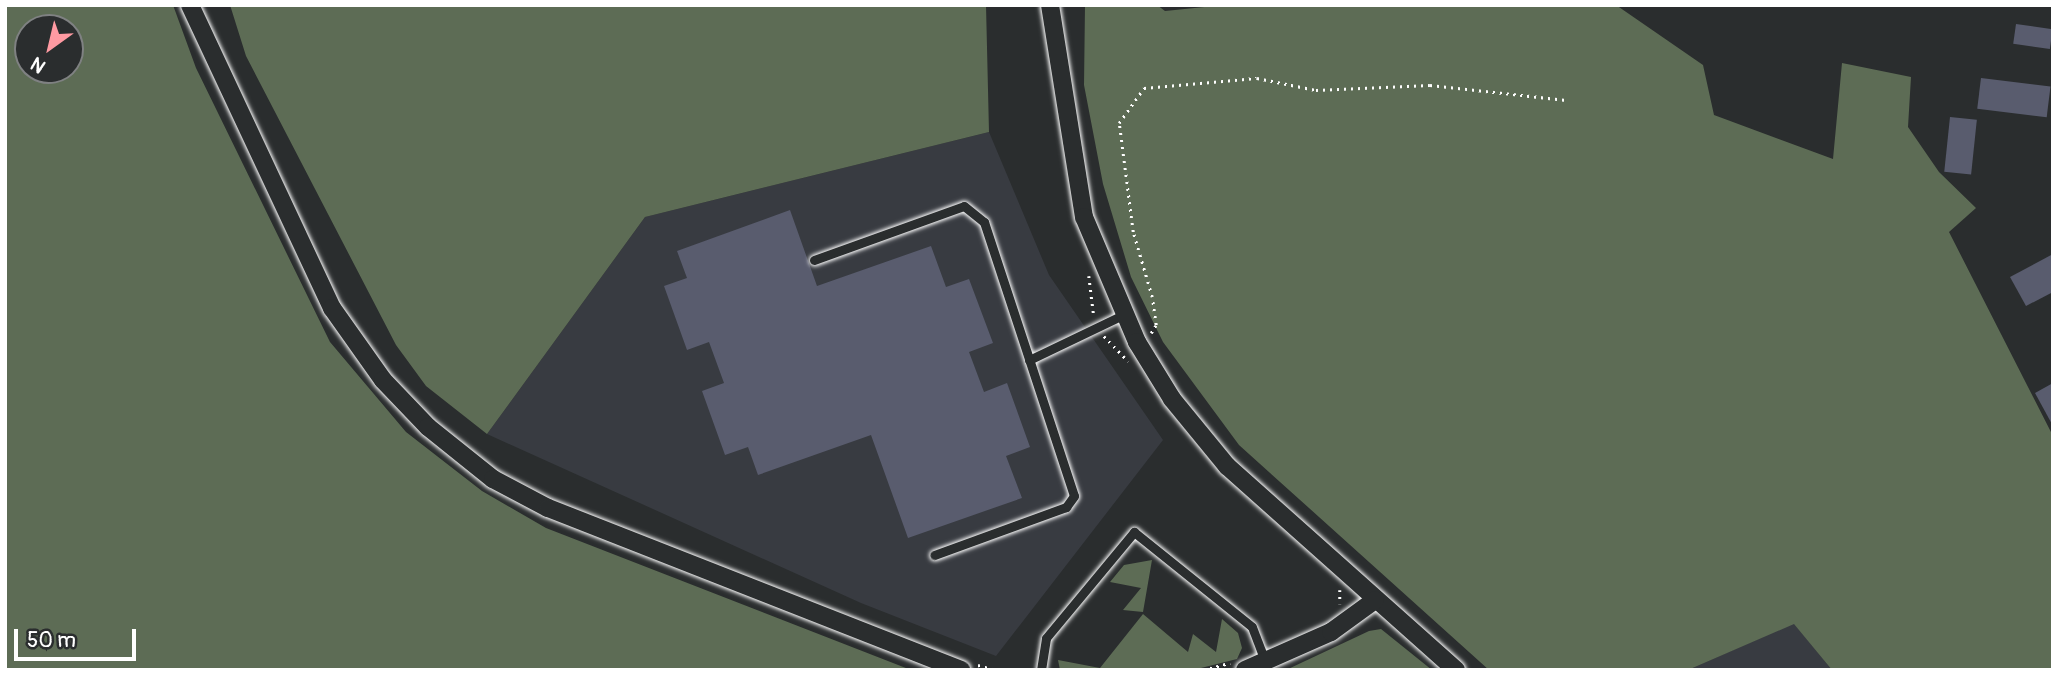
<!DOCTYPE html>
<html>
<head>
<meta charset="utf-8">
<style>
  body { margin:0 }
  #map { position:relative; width:2058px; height:675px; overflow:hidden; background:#2a2d2e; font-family:Pangolin,sans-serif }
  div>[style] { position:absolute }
  .built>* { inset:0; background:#383b41 }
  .green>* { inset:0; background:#5d6c55 }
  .building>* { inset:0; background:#595c6e; transform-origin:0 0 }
  .path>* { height:2.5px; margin-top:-1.25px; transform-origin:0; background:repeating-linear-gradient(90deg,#fff 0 2px,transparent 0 7px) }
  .roads { filter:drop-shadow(0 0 2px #fff) drop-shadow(0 0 2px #fff) }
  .service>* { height:9px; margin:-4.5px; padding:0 4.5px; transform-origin:4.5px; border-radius:4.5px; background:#2a2d2e }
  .minor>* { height:18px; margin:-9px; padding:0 9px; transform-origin:9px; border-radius:9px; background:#2a2d2e }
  span { translate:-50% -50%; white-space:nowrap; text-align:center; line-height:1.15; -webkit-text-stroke:7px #2a2d2e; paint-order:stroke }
  .frame { position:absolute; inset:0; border:7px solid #fff; pointer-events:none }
  .north { position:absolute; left:14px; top:14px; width:70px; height:70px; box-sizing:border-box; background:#2a2d2e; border:2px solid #7f8182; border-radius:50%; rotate:214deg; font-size:19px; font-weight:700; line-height:28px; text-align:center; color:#fff }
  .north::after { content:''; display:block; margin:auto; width:24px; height:32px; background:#ff9aa2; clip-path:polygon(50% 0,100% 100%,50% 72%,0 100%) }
  .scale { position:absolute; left:14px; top:629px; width:122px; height:32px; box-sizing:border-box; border:4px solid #fff; border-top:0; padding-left:9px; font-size:21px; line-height:24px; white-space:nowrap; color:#fff; -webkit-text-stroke:5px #2a2d2e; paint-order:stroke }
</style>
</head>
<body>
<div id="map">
  <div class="built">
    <div style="clip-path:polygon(989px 132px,1049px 275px,1163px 440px,996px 656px,861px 603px,487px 434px,645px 217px)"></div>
    <div style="clip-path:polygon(1794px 623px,1832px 670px,1688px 670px)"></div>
  </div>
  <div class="green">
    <div style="clip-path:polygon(evenodd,5px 5px,173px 5px,196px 68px,330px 342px,406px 432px,482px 491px,546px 528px,911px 670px,5px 670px,5px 5px,28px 28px,70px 28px,70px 70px,28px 70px,28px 28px)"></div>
    <div style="clip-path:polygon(230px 5px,986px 5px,989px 132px,645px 217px,487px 434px,426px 386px,396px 345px,246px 56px)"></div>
    <div style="clip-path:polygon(1085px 5px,1157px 5px,1165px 11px,1224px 5px,1616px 5px,1703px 65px,1714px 115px,1833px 159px,1842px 63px,1911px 77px,1908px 127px,1939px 172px,1976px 208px,1949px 232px,2053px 436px,2053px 670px,1832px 670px,1794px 624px,1688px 670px,1489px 670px,1239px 445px,1163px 342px,1131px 277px,1103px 184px,1084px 85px)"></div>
    <div style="clip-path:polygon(1152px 560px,1143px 612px,1123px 610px,1141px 588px,1110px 582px,1124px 565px)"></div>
    <div style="clip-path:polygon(1143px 614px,1188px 652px,1193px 634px,1216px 652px,1222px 619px,1238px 633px,1242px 648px,1237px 659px,1193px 670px,1060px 670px,1058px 660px,1100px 668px)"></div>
    <div style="clip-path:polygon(1381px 629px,1432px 670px,1286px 670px,1369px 631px)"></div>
  </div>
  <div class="building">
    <div style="left:2016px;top:24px;width:37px;height:20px;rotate:8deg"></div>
    <div style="left:1981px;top:78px;width:70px;height:31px;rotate:7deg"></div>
    <div style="left:1950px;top:117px;width:27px;height:55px;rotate:6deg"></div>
    <div style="clip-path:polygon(790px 210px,817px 286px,931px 246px,946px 287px,969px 279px,993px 343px,969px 352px,984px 392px,1007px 383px,1030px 447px,1006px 456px,1022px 498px,908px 538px,871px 435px,758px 475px,748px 447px,725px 455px,702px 391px,724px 383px,709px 342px,687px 350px,664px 286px,687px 278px,677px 251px)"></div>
    <div style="clip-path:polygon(2053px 254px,2053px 292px,2026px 306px,2010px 277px)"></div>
    <div style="clip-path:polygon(2053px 383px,2053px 426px,2035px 393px)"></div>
  </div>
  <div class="path">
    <div style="left:1089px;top:276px;width:38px;rotate:83deg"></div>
    <div style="left:1151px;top:333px;width:9px;rotate:-58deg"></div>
    <div style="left:1156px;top:325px;width:28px;rotate:-98deg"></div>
    <div style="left:1152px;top:297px;width:68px;rotate:-106.3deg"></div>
    <div style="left:1133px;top:232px;width:110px;rotate:-97.3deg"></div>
    <div style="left:1119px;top:123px;width:43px;rotate:-54.5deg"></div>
    <div style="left:1144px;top:88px;width:113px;rotate:-5.1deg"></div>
    <div style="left:1257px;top:78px;width:60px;rotate:11.5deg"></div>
    <div style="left:1316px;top:90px;width:114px;rotate:-2.5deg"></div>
    <div style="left:1430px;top:85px;width:137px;rotate:6.3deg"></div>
    <div style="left:1104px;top:336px;width:35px;rotate:46deg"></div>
    <div style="left:1340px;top:590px;width:14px;rotate:90deg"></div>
    <div style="left:978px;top:665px;width:19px;rotate:16deg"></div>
    <div style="left:1203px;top:670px;width:28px;rotate:-15deg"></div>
  </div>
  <div class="roads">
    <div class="service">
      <div style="left:814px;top:260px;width:159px;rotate:-19.8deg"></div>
      <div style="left:964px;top:206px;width:26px;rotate:39deg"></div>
      <div style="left:984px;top:222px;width:288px;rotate:71.8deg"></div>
      <div style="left:1074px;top:496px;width:14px;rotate:126deg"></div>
      <div style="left:1066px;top:507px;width:140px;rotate:160deg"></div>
      <div style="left:1029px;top:360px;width:104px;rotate:-25.6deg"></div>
      <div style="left:1041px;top:670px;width:32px;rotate:-81deg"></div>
      <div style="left:1046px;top:638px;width:138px;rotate:-50.3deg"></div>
      <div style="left:1134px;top:532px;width:151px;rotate:38.8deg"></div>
      <div style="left:1252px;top:627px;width:36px;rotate:69deg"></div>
    </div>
    <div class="minor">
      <div style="left:190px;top:5px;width:335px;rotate:64.9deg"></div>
      <div style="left:332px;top:308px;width:88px;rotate:54.7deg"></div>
      <div style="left:383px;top:380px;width:65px;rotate:46.2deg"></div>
      <div style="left:428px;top:427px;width:83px;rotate:38.7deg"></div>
      <div style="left:493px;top:479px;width:62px;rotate:27.8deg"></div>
      <div style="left:548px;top:508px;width:444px;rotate:21.4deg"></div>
      <div style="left:1050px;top:5px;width:215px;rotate:80.9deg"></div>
      <div style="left:1084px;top:217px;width:136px;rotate:67deg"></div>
      <div style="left:1137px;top:342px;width:67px;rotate:58.4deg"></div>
      <div style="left:1172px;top:399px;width:87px;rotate:50.6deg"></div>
      <div style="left:1227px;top:466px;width:307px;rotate:41.7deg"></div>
      <div style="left:1245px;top:670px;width:94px;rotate:-23.8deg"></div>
      <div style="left:1331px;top:632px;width:54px;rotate:-36deg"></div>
    </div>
  </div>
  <div class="frame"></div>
  <div class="north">N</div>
  <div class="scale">50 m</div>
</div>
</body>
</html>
